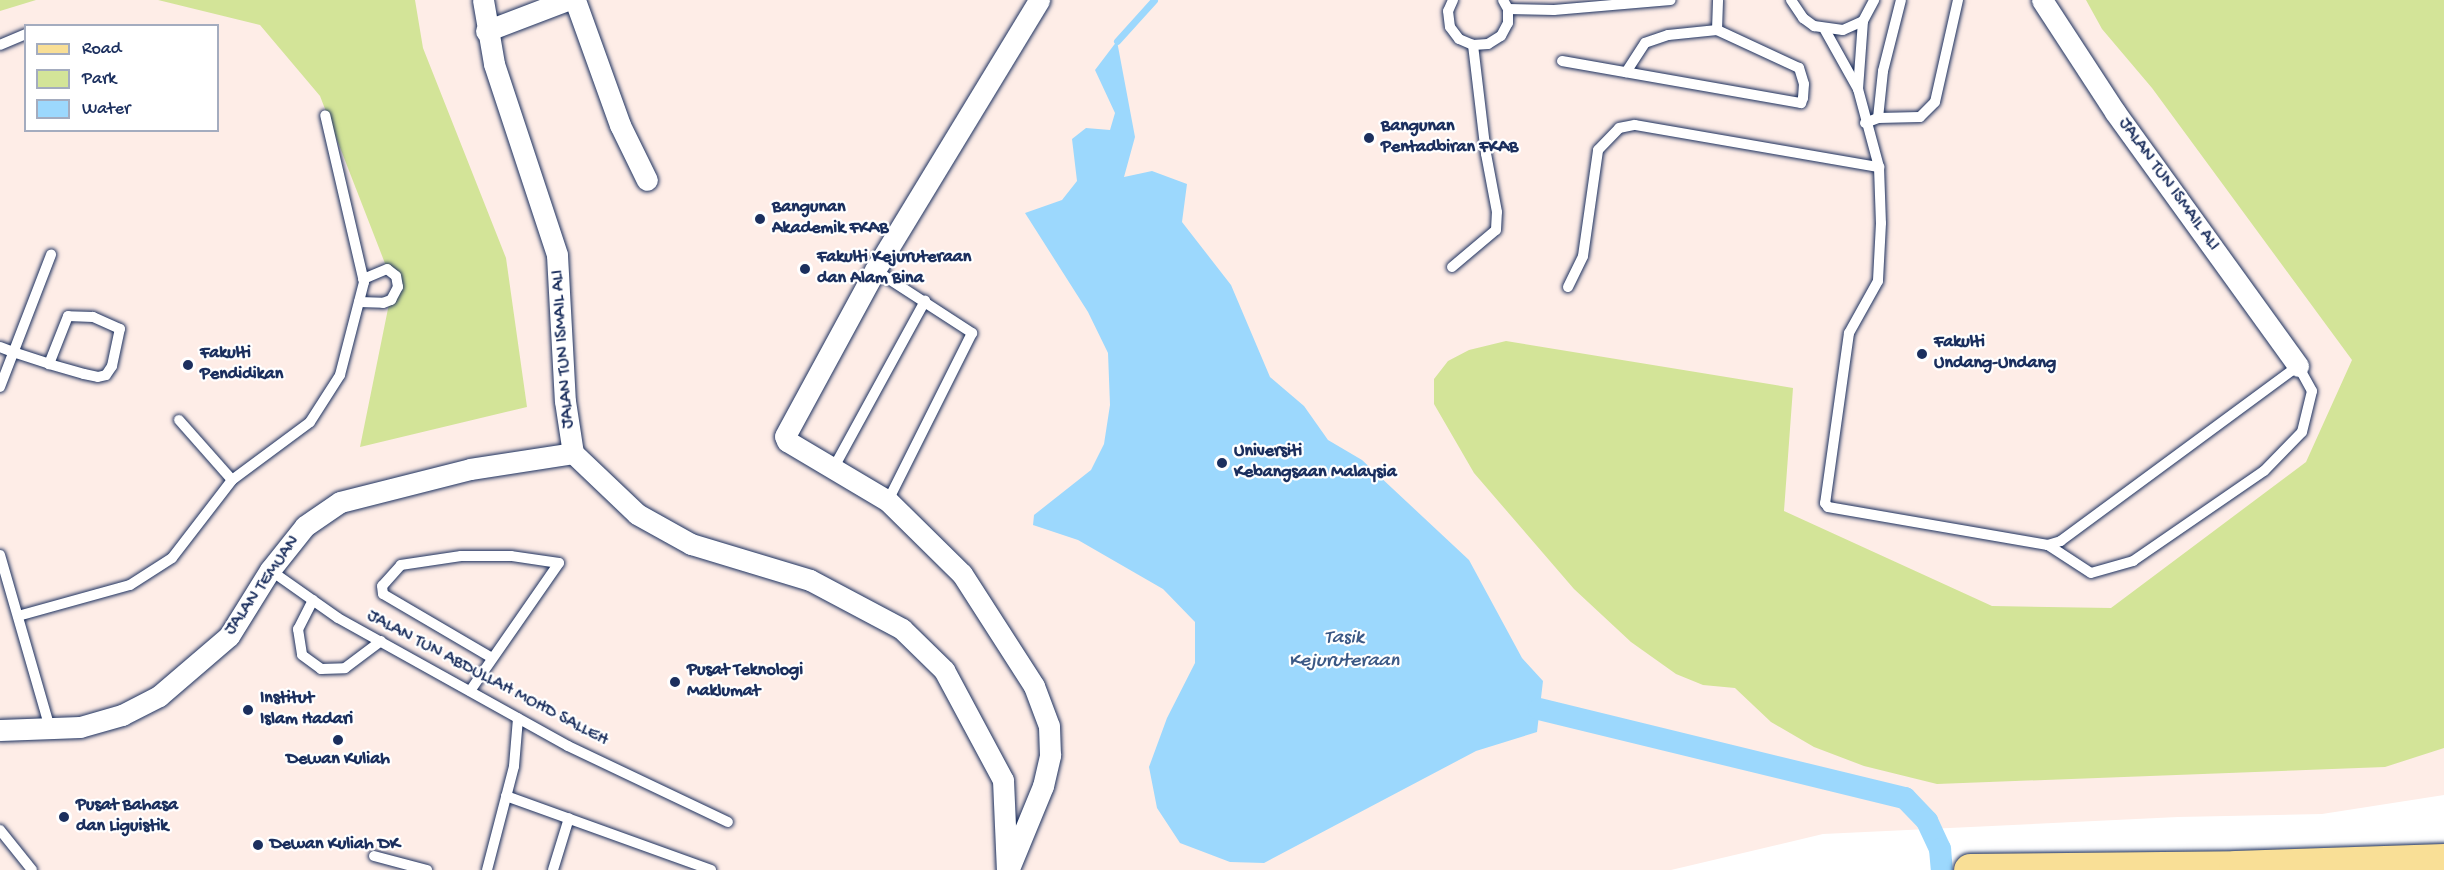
<!DOCTYPE html>
<html>
<head>
<meta charset="utf-8">
<style>
  body { margin:0 }
  #map { position:relative; width:2444px; height:870px; overflow:hidden; background:#fff; font-family:"Gochi Hand",sans-serif }
  div>[style] { position:absolute }
  .built>* { inset:0; background:#feede7 }
  .green>* { inset:0; background:#d3e498 }
  .water>* { inset:0; background:#9cd8fd }
  .stream>* { height:7px; margin:-3.5px; padding:0 3.5px; transform-origin:3.5px; border-radius:3.5px; background:#9cd8fd }
  .canal>* { height:22px; margin:-11px; padding:0 11px; transform-origin:11px; border-radius:11px; background:#9cd8fd }
  .roads { filter:drop-shadow(0 0 2px #1b2f5e) drop-shadow(0 0 2px #1b2f5e) }
  .service>* { height:10px; margin:-5px; padding:0 5px; transform-origin:5px; border-radius:5px; background:#fff }
  .minor>* { height:21px; margin:-10.5px; padding:0 10.5px; transform-origin:10.5px; border-radius:10.5px; background:#fff }
  .primary>* { height:33px; margin:-16.5px; padding:0 16.5px; transform-origin:16.5px; border-radius:16.5px; background:#f9df96 }
  .dots>* { width:16px; height:16px; translate:-50% -50%; box-sizing:border-box; border:3px solid #fff; border-radius:50% }
  span { translate:-50% -50%; white-space:nowrap; text-align:center; line-height:1.15; -webkit-text-stroke:4.5px #fff; paint-order:stroke }
  .poi-label { font-size:18px; color:#1b2f5e; font-weight:700 }
  .left { translate:0 -50%; text-align:left }
  .street-label { font-size:18px; color:#1b2f5e }
  .water-label { font-size:20px; color:#3b5986; font-style:italic }
  .legend { position:absolute; left:24px; top:24px; width:195px; height:108px; box-sizing:border-box; background:#fff; border:2px solid #a4acbf; margin:0; padding:8px 10px; list-style:none; font-size:18px; color:#1b2f5e }
  .legend li { display:flex; align-items:center; gap:12px; height:30px }
  .legend b { width:30px; border:2px solid #a4acbf }
</style>
</head>
<body>
<div id="map">
  <div class="built">
    <div style="clip-path:polygon(evenodd,0 0,2444px 0,2444px 795px,2322px 814px,2178px 817px,1823px 834px,1671px 870px,0 870px,0 0,26px 26px,218px 26px,218px 130px,26px 130px,26px 26px)"></div>
  </div>
  <div class="green">
    <div style="clip-path:polygon(0 0,36px 0,0 11px)"></div>
    <div style="clip-path:polygon(158px 0,415px 0,423px 48px,506px 258px,527px 407px,360px 447px,393px 284px,320px 96px,260px 25px)"></div>
    <div style="clip-path:polygon(2086px 0,2444px 0,2444px 748px,2385px 767px,1937px 784px,1864px 766px,1814px 747px,1771px 722px,1735px 688px,1703px 685px,1676px 674px,1631px 642px,1574px 589px,1474px 473px,1434px 404px,1434px 379px,1448px 361px,1469px 350px,1506px 341px,1793px 388px,1784px 511px,1992px 606px,2111px 608px,2306px 462px,2352px 360px,2152px 88px,2102px 29px)"></div>
  </div>
  <div class="water">
    <div style="clip-path:polygon(1117px 41px,1135px 137px,1124px 177px,1152px 171px,1187px 184px,1182px 222px,1231px 285px,1270px 377px,1304px 406px,1328px 440px,1362px 460px,1469px 560px,1522px 658px,1543px 681px,1537px 732px,1476px 751px,1264px 863px,1230px 862px,1180px 843px,1157px 808px,1149px 767px,1167px 718px,1195px 663px,1195px 622px,1163px 589px,1078px 540px,1033px 525px,1034px 515px,1091px 470px,1104px 444px,1110px 405px,1108px 353px,1088px 312px,1025px 213px,1062px 200px,1077px 181px,1072px 139px,1086px 128px,1110px 130px,1115px 113px,1095px 70px)"></div>
  </div>
  <div class="stream">
    <div style="left:1117px;top:41px;width:55px;rotate:-47.9deg"></div>
  </div>
  <div class="canal">
    <div style="left:1539px;top:709px;width:377px;rotate:13.7deg"></div>
    <div style="left:1905px;top:798px;width:32px;rotate:46deg"></div>
    <div style="left:1927px;top:821px;width:31px;rotate:65deg"></div>
    <div style="left:1940px;top:849px;width:21px;rotate:85deg"></div>
  </div>
  <div class="roads">
    <div class="service">
      <div style="left:1453px;top:0;width:12px;rotate:114deg"></div>
      <div style="left:1448px;top:11px;width:16px;rotate:83deg"></div>
      <div style="left:1450px;top:27px;width:15px;rotate:53deg"></div>
      <div style="left:1459px;top:39px;width:15px;rotate:23deg"></div>
      <div style="left:1473px;top:45px;width:15px;rotate:-4deg"></div>
      <div style="left:1488px;top:44px;width:15px;rotate:-32deg"></div>
      <div style="left:1501px;top:36px;width:15px;rotate:-62deg"></div>
      <div style="left:1508px;top:23px;width:14px;rotate:-90deg"></div>
      <div style="left:1508px;top:9px;width:10px;rotate:-119deg"></div>
      <div style="left:1791px;top:0;width:22px;rotate:56deg"></div>
      <div style="left:1803px;top:18px;width:14px;rotate:36deg"></div>
      <div style="left:1814px;top:26px;width:29px;rotate:8deg"></div>
      <div style="left:1843px;top:30px;width:22px;rotate:-24deg"></div>
      <div style="left:1863px;top:21px;width:24px;rotate:-62deg"></div>
      <div style="left:1508px;top:9px;width:46px;rotate:1.2deg"></div>
      <div style="left:1554px;top:10px;width:117px;rotate:-4.9deg"></div>
      <div style="left:1717px;top:30px;width:30px;rotate:-88deg"></div>
      <div style="left:1825px;top:30px;width:68px;rotate:60.8deg"></div>
      <div style="left:1858px;top:89px;width:81px;rotate:74.9deg"></div>
      <div style="left:1879px;top:167px;width:56px;rotate:88deg"></div>
      <div style="left:1881px;top:223px;width:58px;rotate:93deg"></div>
      <div style="left:1878px;top:281px;width:60px;rotate:119.1deg"></div>
      <div style="left:1849px;top:333px;width:172px;rotate:98deg"></div>
      <div style="left:1825px;top:503px;width:5px;rotate:53deg"></div>
      <div style="left:1828px;top:507px;width:223px;rotate:9.8deg"></div>
      <div style="left:2048px;top:545px;width:51px;rotate:33.1deg"></div>
      <div style="left:2091px;top:573px;width:44px;rotate:-15.9deg"></div>
      <div style="left:2133px;top:561px;width:159px;rotate:-34.5deg"></div>
      <div style="left:2264px;top:471px;width:54px;rotate:-45.7deg"></div>
      <div style="left:2302px;top:432px;width:42px;rotate:-76.3deg"></div>
      <div style="left:2312px;top:391px;width:29px;rotate:-119deg"></div>
      <div style="left:2298px;top:366px;width:295px;rotate:143.6deg"></div>
      <div style="left:2061px;top:541px;width:14px;rotate:163deg"></div>
      <div style="left:0;top:45px;width:28px;rotate:-23deg"></div>
      <div style="left:1562px;top:61px;width:243px;rotate:10deg"></div>
      <div style="left:1801px;top:103px;width:5px;rotate:-68deg"></div>
      <div style="left:1803px;top:98px;width:14px;rotate:-86deg"></div>
      <div style="left:1804px;top:84px;width:17px;rotate:-107deg"></div>
      <div style="left:1799px;top:68px;width:90px;rotate:-155.1deg"></div>
      <div style="left:1717px;top:30px;width:49px;rotate:174.2deg"></div>
      <div style="left:1668px;top:35px;width:24px;rotate:161deg"></div>
      <div style="left:1645px;top:43px;width:35px;rotate:123deg"></div>
      <div style="left:1858px;top:89px;width:68px;rotate:-85.8deg"></div>
      <div style="left:1878px;top:118px;width:47px;rotate:-83.9deg"></div>
      <div style="left:1883px;top:71px;width:73px;rotate:-75.8deg"></div>
      <div style="left:1865px;top:123px;width:14px;rotate:-21deg"></div>
      <div style="left:1878px;top:118px;width:42px;rotate:-1.4deg"></div>
      <div style="left:1920px;top:117px;width:21px;rotate:-45deg"></div>
      <div style="left:1935px;top:102px;width:105px;rotate:-77.3deg"></div>
      <div style="left:1452px;top:267px;width:57px;rotate:-40.1deg"></div>
      <div style="left:1496px;top:230px;width:18px;rotate:-87deg"></div>
      <div style="left:1497px;top:212px;width:59px;rotate:-100.7deg"></div>
      <div style="left:1486px;top:154px;width:110px;rotate:-96.8deg"></div>
      <div style="left:875px;top:270px;width:116px;rotate:33deg"></div>
      <div style="left:972px;top:333px;width:188px;rotate:116.6deg"></div>
      <div style="left:1568px;top:287px;width:34px;rotate:-64deg"></div>
      <div style="left:1583px;top:256px;width:107px;rotate:-81.9deg"></div>
      <div style="left:1598px;top:150px;width:30px;rotate:-46deg"></div>
      <div style="left:1619px;top:128px;width:16px;rotate:-11deg"></div>
      <div style="left:1635px;top:125px;width:248px;rotate:9.8deg"></div>
      <div style="left:359px;top:302px;width:24px;rotate:2deg"></div>
      <div style="left:383px;top:303px;width:9px;rotate:-21deg"></div>
      <div style="left:391px;top:300px;width:15px;rotate:-62deg"></div>
      <div style="left:398px;top:287px;width:11px;rotate:-100deg"></div>
      <div style="left:396px;top:276px;width:11px;rotate:-142deg"></div>
      <div style="left:387px;top:269px;width:26px;rotate:157deg"></div>
      <div style="left:0;top:347px;width:14px;rotate:21deg"></div>
      <div style="left:13px;top:352px;width:38px;rotate:18deg"></div>
      <div style="left:49px;top:364px;width:36px;rotate:16deg"></div>
      <div style="left:84px;top:374px;width:14px;rotate:12deg"></div>
      <div style="left:98px;top:377px;width:8px;rotate:-14deg"></div>
      <div style="left:106px;top:375px;width:11px;rotate:-56deg"></div>
      <div style="left:112px;top:366px;width:38px;rotate:-78deg"></div>
      <div style="left:120px;top:329px;width:30px;rotate:-156deg"></div>
      <div style="left:93px;top:317px;width:25px;rotate:-178deg"></div>
      <div style="left:68px;top:316px;width:52px;rotate:111.6deg"></div>
      <div style="left:0;top:387px;width:142px;rotate:-68.9deg"></div>
      <div style="left:179px;top:420px;width:80px;rotate:48.5deg"></div>
      <div style="left:833px;top:469px;width:192px;rotate:-61.3deg"></div>
      <div style="left:0;top:555px;width:180px;rotate:73.9deg"></div>
      <div style="left:270px;top:570px;width:83px;rotate:35.2deg"></div>
      <div style="left:338px;top:618px;width:263px;rotate:29.1deg"></div>
      <div style="left:568px;top:746px;width:177px;rotate:25.4deg"></div>
      <div style="left:313px;top:600px;width:33px;rotate:117deg"></div>
      <div style="left:298px;top:629px;width:26px;rotate:81deg"></div>
      <div style="left:302px;top:655px;width:24px;rotate:36deg"></div>
      <div style="left:321px;top:669px;width:24px;rotate:-2deg"></div>
      <div style="left:345px;top:668px;width:45px;rotate:-36.9deg"></div>
      <div style="left:18px;top:616px;width:116px;rotate:-15.5deg"></div>
      <div style="left:130px;top:585px;width:50px;rotate:-32.7deg"></div>
      <div style="left:172px;top:558px;width:98px;rotate:-52.4deg"></div>
      <div style="left:232px;top:480px;width:97px;rotate:-36.6deg"></div>
      <div style="left:310px;top:422px;width:56px;rotate:-57.4deg"></div>
      <div style="left:340px;top:375px;width:96px;rotate:-75.5deg"></div>
      <div style="left:364px;top:282px;width:171px;rotate:-103.1deg"></div>
      <div style="left:470px;top:691px;width:156px;rotate:-55.2deg"></div>
      <div style="left:559px;top:563px;width:49px;rotate:-171.7deg"></div>
      <div style="left:511px;top:556px;width:50px;rotate:180deg"></div>
      <div style="left:461px;top:556px;width:61px;rotate:171.5deg"></div>
      <div style="left:401px;top:565px;width:28px;rotate:132deg"></div>
      <div style="left:382px;top:586px;width:8px;rotate:83deg"></div>
      <div style="left:383px;top:594px;width:126px;rotate:30.4deg"></div>
      <div style="left:506px;top:796px;width:218px;rotate:19.8deg"></div>
      <div style="left:0;top:830px;width:51px;rotate:51.3deg"></div>
      <div style="left:374px;top:856px;width:55px;rotate:14.8deg"></div>
      <div style="left:487px;top:870px;width:107px;rotate:-75.4deg"></div>
      <div style="left:514px;top:766px;width:48px;rotate:-85.2deg"></div>
      <div style="left:553px;top:870px;width:54px;rotate:-72.9deg"></div>
    </div>
    <div class="minor">
      <div style="left:483px;top:0;width:65px;rotate:80.2deg"></div>
      <div style="left:494px;top:64px;width:201px;rotate:71.7deg"></div>
      <div style="left:557px;top:255px;width:146px;rotate:86.9deg"></div>
      <div style="left:565px;top:401px;width:53px;rotate:81.3deg"></div>
      <div style="left:573px;top:453px;width:88px;rotate:43.6deg"></div>
      <div style="left:637px;top:514px;width:62px;rotate:29.1deg"></div>
      <div style="left:691px;top:544px;width:124px;rotate:16.8deg"></div>
      <div style="left:810px;top:580px;width:104px;rotate:28deg"></div>
      <div style="left:902px;top:629px;width:59px;rotate:44.3deg"></div>
      <div style="left:944px;top:670px;width:125px;rotate:61.8deg"></div>
      <div style="left:1003px;top:780px;width:90px;rotate:87.5deg"></div>
      <div style="left:575px;top:0;width:133px;rotate:70.2deg"></div>
      <div style="left:620px;top:125px;width:61px;rotate:63.9deg"></div>
      <div style="left:2042px;top:0;width:134px;rotate:56.9deg"></div>
      <div style="left:2115px;top:112px;width:313px;rotate:54.2deg"></div>
      <div style="left:486px;top:31px;width:87px;rotate:-20.9deg"></div>
      <div style="left:0;top:730px;width:80px;rotate:-2.1deg"></div>
      <div style="left:80px;top:727px;width:44px;rotate:-15.9deg"></div>
      <div style="left:122px;top:715px;width:42px;rotate:-27.2deg"></div>
      <div style="left:159px;top:696px;width:92px;rotate:-40.6deg"></div>
      <div style="left:229px;top:636px;width:78px;rotate:-58.2deg"></div>
      <div style="left:270px;top:570px;width:56px;rotate:-51.5deg"></div>
      <div style="left:305px;top:526px;width:42px;rotate:-34.4deg"></div>
      <div style="left:340px;top:502px;width:134px;rotate:-14.2deg"></div>
      <div style="left:470px;top:469px;width:104px;rotate:-8.8deg"></div>
      <div style="left:1010px;top:866px;width:87px;rotate:-67.6deg"></div>
      <div style="left:1043px;top:786px;width:32px;rotate:-77deg"></div>
      <div style="left:1050px;top:755px;width:29px;rotate:-92deg"></div>
      <div style="left:1049px;top:726px;width:43px;rotate:-110.6deg"></div>
      <div style="left:1034px;top:686px;width:133px;rotate:-122.7deg"></div>
      <div style="left:962px;top:574px;width:104px;rotate:-135.4deg"></div>
      <div style="left:888px;top:501px;width:117px;rotate:-149.3deg"></div>
      <div style="left:787px;top:441px;width:5px;rotate:-112deg"></div>
      <div style="left:785px;top:436px;width:189px;rotate:-61.5deg"></div>
      <div style="left:875px;top:270px;width:316px;rotate:-58.7deg"></div>
    </div>
    <div class="primary">
      <div style="left:1970px;top:870px;width:265px;rotate:-0.6deg"></div>
      <div style="left:2235px;top:867px;width:209px;rotate:-1.9deg"></div>
    </div>
  </div>
  <div class="dots">
    <div style="left:1369px;top:138px;background:#1b2f5e"></div>
    <div style="left:760px;top:219px;background:#1b2f5e"></div>
    <div style="left:805px;top:269px;background:#1b2f5e"></div>
    <div style="left:1922px;top:354px;background:#1b2f5e"></div>
    <div style="left:188px;top:365px;background:#1b2f5e"></div>
    <div style="left:1222px;top:463px;background:#1b2f5e"></div>
    <div style="left:675px;top:682px;background:#1b2f5e"></div>
    <div style="left:248px;top:710px;background:#1b2f5e"></div>
    <div style="left:338px;top:740px;background:#1b2f5e"></div>
    <div style="left:64px;top:817px;background:#1b2f5e"></div>
    <div style="left:258px;top:845px;background:#1b2f5e"></div>
  </div>
  <div class="poi-label">
    <span class="left" style="left:1381px;top:138px">Bangunan<br>Pentadbiran FKAB</span>
    <span class="left" style="left:772px;top:219px">Bangunan<br>Akademik FKAB</span>
    <span class="left" style="left:817px;top:269px">Fakulti Kejuruteraan<br>dan Alam Bina</span>
    <span class="left" style="left:1934px;top:354px">Fakulti<br>Undang-Undang</span>
    <span class="left" style="left:200px;top:365px">Fakulti<br>Pendidikan</span>
    <span class="left" style="left:1234px;top:463px">Universiti<br>Kebangsaan Malaysia</span>
    <span class="left" style="left:687px;top:682px">Pusat Teknologi<br>Maklumat</span>
    <span class="left" style="left:260px;top:710px">Institut<br>Islam Hadari</span>
    <span style="left:338px;top:760px">Dewan Kuliah</span>
    <span class="left" style="left:76px;top:817px">Pusat Bahasa<br>dan Liguistik</span>
    <span class="left" style="left:270px;top:845px">Dewan Kuliah DK</span>
  </div>
  <div class="street-label">
    <span style="left:2168px;top:185px;rotate:54deg">JALAN TUN ISMAIL ALI</span>
    <span style="left:564px;top:349px;rotate:-94deg">JALAN TUN ISMAIL ALI</span>
    <span style="left:263px;top:586px;rotate:-55deg">JALAN TEMUAN</span>
    <span style="left:487px;top:679px;rotate:28deg">JALAN TUN ABDULLAH MOHD SALLEH</span>
  </div>
  <div class="water-label">
    <span style="left:1344px;top:650px">Tasik<br>Kejuruteraan</span>
  </div>
  <ul class="legend">
  <li><b style="height:8px;background:#f9df96"></b>Road</li>
  <li><b style="height:16px;background:#d3e498"></b>Park</li>
  <li><b style="height:16px;background:#9cd8fd"></b>Water</li>
  </ul>
</div>
</body>
</html>
